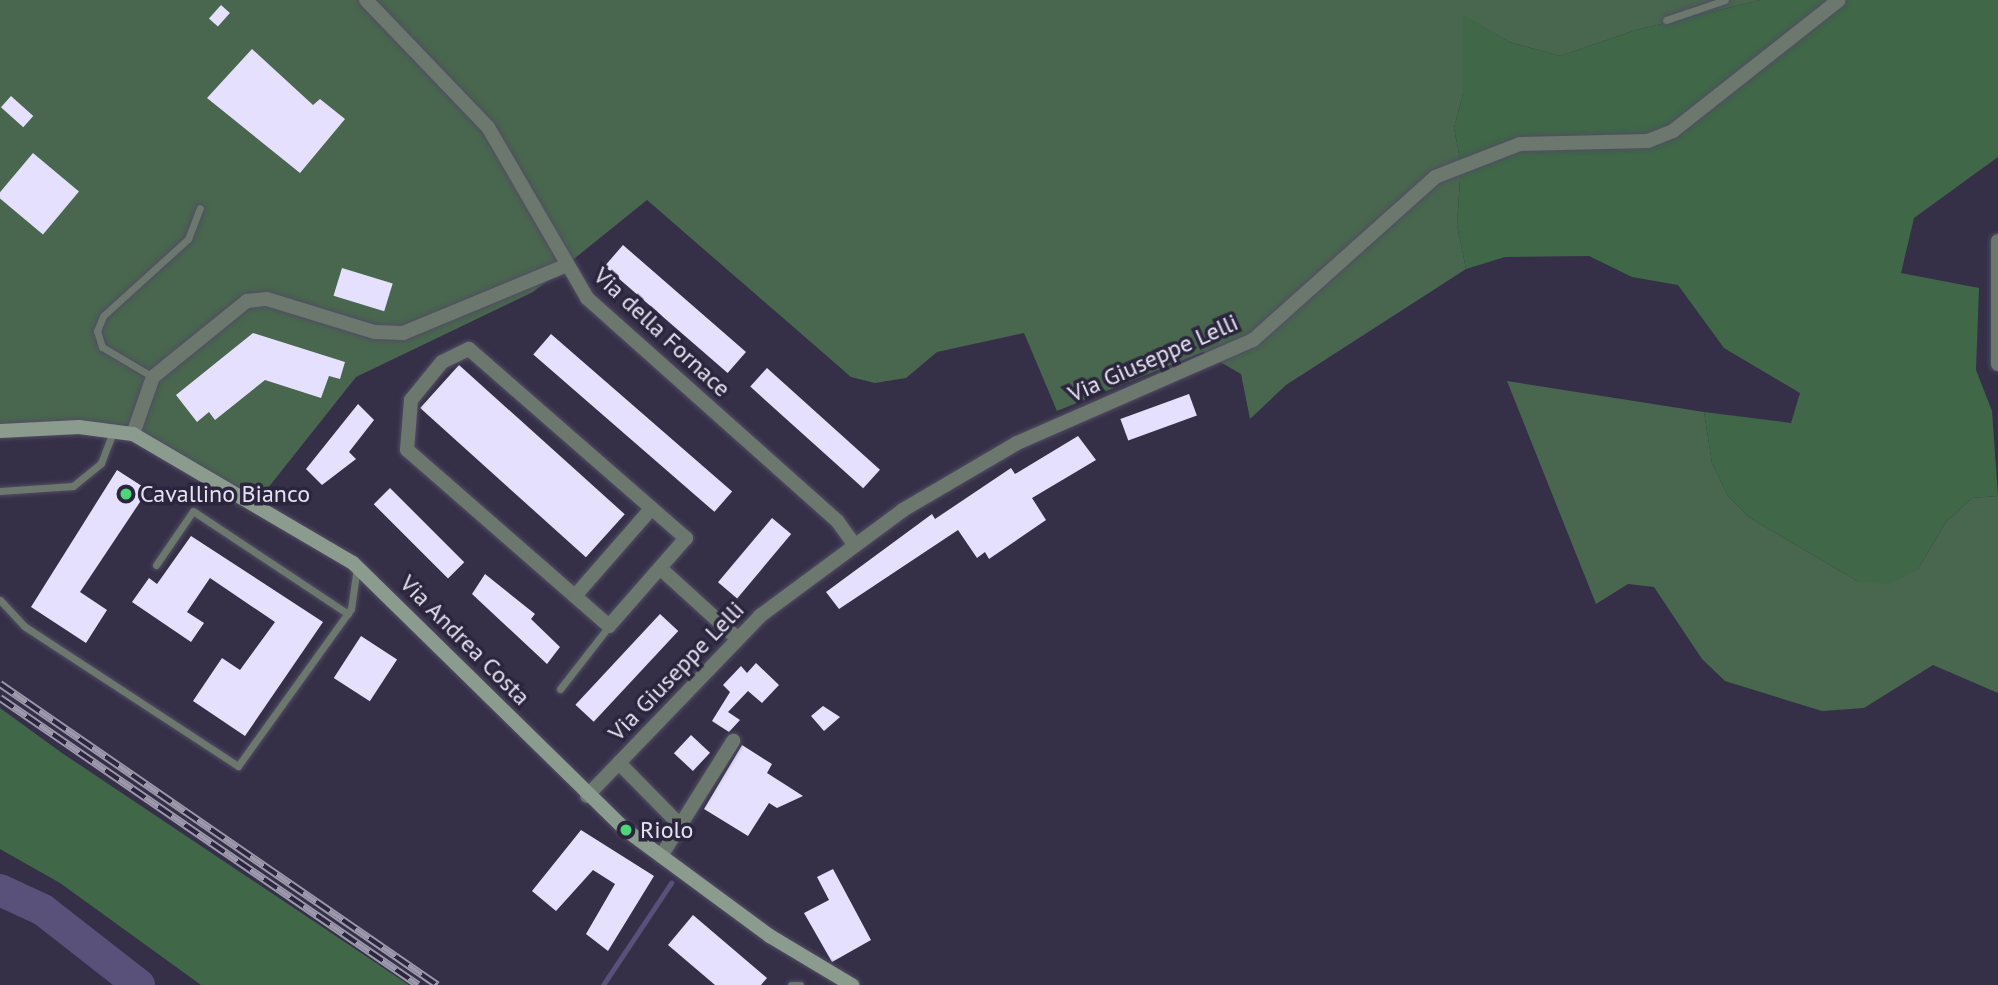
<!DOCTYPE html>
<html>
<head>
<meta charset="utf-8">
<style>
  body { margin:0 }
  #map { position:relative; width:1998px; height:985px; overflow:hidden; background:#353048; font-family:"PT Sans",sans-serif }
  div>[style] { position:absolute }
  .green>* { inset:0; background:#49664f }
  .forest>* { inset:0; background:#3f6748 }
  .stream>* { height:5px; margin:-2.5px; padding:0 2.5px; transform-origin:2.5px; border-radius:2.5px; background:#5a517b }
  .river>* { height:32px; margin:-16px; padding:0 16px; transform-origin:16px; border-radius:16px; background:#5a517b }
  .building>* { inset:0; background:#e6e0ff; transform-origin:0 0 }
  .roads { filter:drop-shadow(0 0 2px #514d63) drop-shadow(0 0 2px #514d63) }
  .service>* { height:7px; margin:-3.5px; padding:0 3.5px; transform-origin:3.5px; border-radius:3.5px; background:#6c776e }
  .minor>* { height:14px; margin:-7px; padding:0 7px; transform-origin:7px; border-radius:7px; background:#6c776e }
  .secondary>* { height:14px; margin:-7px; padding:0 7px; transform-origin:7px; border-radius:7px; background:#8b9c8e }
  .rail>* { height:8px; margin-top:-4px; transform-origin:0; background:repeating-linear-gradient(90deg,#2b263d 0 16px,#9d99ac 0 32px); box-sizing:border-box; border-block:2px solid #9d99ac }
  .dots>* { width:19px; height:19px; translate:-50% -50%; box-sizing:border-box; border:4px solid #2b263d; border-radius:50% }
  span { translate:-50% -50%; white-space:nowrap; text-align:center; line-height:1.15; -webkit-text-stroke:7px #2b263d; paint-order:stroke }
  .street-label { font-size:24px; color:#e5e3f2 }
  .poi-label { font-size:24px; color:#e5e3f2 }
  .left { translate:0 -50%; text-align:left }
</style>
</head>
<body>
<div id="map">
  <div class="green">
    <div style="clip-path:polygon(0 0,1761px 0,1636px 30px,1560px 56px,1509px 42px,1463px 15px,1463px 94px,1454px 128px,1461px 164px,1457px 225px,1466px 269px,1286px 385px,1250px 419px,1241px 374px,1203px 352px,1057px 411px,1024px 333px,937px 352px,906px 378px,875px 383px,851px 377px,647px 200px,533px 292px,356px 377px,260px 498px,151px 442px,111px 429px,0 431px)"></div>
    <div style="clip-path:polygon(1507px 381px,1704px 412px,1712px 463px,1728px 496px,1750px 518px,1859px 582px,1918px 569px,1946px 522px,1972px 498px,1998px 496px,1998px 693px,1933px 665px,1864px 708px,1822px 711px,1725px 681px,1702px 659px,1654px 587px,1628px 584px,1596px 604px)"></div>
  </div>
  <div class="forest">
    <div style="clip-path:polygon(1761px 0,1998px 0,1998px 157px,1914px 218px,1901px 273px,1979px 288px,1976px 370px,1992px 411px,1998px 496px,1972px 498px,1946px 522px,1918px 569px,1889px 584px,1859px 582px,1750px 518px,1728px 496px,1712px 463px,1704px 412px,1791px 423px,1800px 393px,1724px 348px,1678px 285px,1632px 277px,1589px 256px,1505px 257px,1466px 269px,1457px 225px,1461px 164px,1454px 128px,1463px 94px,1463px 14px,1509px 42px,1560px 56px,1636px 30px)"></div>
    <div style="clip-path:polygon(0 708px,62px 753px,409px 985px,201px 985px,60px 883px,0 849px)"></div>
  </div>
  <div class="stream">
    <div style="left:603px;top:985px;width:123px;rotate:-56.3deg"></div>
  </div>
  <div class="river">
    <div style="left:0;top:890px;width:47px;rotate:24.9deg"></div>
    <div style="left:43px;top:910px;width:122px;rotate:38deg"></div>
  </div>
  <div class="building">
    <div style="left:221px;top:5px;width:12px;height:18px;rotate:42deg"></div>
    <div style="clip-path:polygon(252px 49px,313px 105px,320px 99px,345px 119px,300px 173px,207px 98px)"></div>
    <div style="left:11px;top:96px;width:30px;height:15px;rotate:42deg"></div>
    <div style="left:33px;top:153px;width:60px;height:56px;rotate:40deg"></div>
    <div style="left:623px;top:245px;width:163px;height:28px;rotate:41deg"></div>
    <div style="left:342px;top:268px;width:53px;height:29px;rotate:17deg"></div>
    <div style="clip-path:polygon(253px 333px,345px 362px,340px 379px,329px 376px,321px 398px,265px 380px,215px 420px,209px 412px,197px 422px,176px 395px)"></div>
    <div style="left:551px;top:334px;width:240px;height:27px;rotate:41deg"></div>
    <div style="left:459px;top:365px;width:223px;height:58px;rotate:42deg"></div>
    <div style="left:767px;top:368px;width:152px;height:25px;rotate:42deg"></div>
    <div style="left:1189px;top:394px;width:23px;height:73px;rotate:70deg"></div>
    <div style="clip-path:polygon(358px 404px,374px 420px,349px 452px,356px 459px,322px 485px,306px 469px)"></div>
    <div style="clip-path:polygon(1078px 436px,1096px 460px,1032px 498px,1046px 520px,989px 559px,985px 552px,977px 558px,958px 530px,839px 609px,826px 592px,932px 514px,935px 519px,1011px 468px,1015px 474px)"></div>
    <div style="clip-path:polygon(117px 470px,148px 490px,80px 592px,107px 610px,86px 643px,31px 607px)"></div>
    <div style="left:390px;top:488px;width:105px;height:23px;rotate:45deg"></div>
    <div style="left:772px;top:518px;width:25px;height:84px;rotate:40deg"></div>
    <div style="clip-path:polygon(191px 536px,323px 622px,245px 736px,193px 701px,222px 658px,240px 670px,275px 622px,210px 578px,187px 612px,204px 623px,191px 642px,132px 602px,149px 578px,157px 584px)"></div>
    <div style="clip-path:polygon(485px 574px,535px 614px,531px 619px,560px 647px,547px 664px,472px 594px)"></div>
    <div style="left:660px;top:614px;width:25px;height:124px;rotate:43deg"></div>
    <div style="left:361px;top:636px;width:43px;height:50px;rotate:33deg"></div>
    <div style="clip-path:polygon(756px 663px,779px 685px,762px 703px,748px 691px,728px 712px,740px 720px,729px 732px,712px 721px,730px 692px,723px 685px,741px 666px,747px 673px)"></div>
    <div style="clip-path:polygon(823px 706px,840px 717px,824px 731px,811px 716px)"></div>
    <div style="left:691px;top:735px;width:26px;height:25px;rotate:43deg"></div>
    <div style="clip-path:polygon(742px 745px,772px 764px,767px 773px,803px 796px,777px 808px,769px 803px,748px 836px,704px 809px)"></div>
    <div style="clip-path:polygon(581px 830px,654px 876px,608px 951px,586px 934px,615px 884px,593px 870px,556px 911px,532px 891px)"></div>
    <div style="clip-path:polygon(833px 869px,871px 940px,832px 962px,804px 913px,829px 900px,817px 877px)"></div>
    <div style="clip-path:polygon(693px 915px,767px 978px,761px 985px,715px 985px,668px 945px)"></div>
  </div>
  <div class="roads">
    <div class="service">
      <div style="left:1666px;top:20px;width:62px;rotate:-18.7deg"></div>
      <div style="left:153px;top:377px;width:59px;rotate:-149.5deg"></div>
      <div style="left:102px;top:347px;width:17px;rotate:-107deg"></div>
      <div style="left:97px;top:331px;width:16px;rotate:-68deg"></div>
      <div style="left:103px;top:316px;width:115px;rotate:-42.2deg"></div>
      <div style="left:188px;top:239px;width:33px;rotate:-69deg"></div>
      <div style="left:0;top:491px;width:73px;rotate:-3.9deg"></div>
      <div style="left:73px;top:486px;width:36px;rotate:-39deg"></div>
      <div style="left:101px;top:463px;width:36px;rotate:-69deg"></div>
      <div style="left:156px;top:565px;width:65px;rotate:-55.6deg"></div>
      <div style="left:193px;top:511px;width:186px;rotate:33.6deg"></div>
      <div style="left:0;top:600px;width:35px;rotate:47deg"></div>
      <div style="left:24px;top:626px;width:256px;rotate:33.2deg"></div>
      <div style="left:238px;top:766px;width:193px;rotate:-54.3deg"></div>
      <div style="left:351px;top:609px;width:42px;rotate:-81.9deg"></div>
      <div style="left:560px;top:689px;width:80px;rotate:-52.1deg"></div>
      <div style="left:791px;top:985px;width:9px"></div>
    </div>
    <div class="minor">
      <div style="left:366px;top:0;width:176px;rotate:46.2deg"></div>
      <div style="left:488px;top:127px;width:198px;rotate:59.9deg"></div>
      <div style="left:587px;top:298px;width:336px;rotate:41.7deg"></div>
      <div style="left:838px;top:522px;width:26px;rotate:54deg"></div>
      <div style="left:1998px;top:241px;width:123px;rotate:90deg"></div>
      <div style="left:469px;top:349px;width:288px;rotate:41.1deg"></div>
      <div style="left:686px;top:538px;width:117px;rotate:131.2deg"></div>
      <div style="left:609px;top:626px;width:268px;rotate:-138.9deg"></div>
      <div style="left:407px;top:450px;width:50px;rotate:-85.4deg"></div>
      <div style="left:411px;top:400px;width:49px;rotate:-50.8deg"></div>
      <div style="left:442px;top:362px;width:30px;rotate:-26deg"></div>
      <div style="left:133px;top:434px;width:60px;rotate:-70.7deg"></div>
      <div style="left:153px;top:377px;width:121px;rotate:-39deg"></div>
      <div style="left:247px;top:301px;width:20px;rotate:-6deg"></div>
      <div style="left:267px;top:299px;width:112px;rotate:17.1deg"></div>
      <div style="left:374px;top:332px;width:29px;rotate:2deg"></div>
      <div style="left:403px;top:333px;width:175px;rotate:-22.5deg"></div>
      <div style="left:660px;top:568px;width:104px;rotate:42.3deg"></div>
      <div style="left:575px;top:596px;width:116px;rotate:-48.9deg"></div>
      <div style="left:619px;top:763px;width:84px;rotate:45.5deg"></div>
      <div style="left:587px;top:796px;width:250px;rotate:-46.1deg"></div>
      <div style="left:760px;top:616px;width:178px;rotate:-36.5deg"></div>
      <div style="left:903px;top:510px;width:132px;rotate:-30.4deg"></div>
      <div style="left:1017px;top:443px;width:257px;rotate:-23.6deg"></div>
      <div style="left:1253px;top:340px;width:244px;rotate:-41.8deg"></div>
      <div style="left:1435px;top:177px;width:91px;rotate:-21.2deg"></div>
      <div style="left:1520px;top:144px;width:128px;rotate:-1.3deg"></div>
      <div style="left:1648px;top:141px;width:27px;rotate:-22deg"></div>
      <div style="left:1673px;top:131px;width:211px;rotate:-38.3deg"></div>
      <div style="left:661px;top:856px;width:136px;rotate:-57.9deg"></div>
    </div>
    <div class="secondary">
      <div style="left:0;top:431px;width:79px;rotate:-2.9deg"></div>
      <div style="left:79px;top:427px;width:54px;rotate:7.4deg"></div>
      <div style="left:133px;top:434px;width:255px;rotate:30.4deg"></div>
      <div style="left:353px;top:563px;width:382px;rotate:44.4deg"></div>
      <div style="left:626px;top:830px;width:179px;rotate:36.4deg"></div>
      <div style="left:770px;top:936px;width:96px;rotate:30.9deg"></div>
    </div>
  </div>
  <div class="rail">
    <div style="left:0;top:684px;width:531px;rotate:34.56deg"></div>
    <div style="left:0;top:698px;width:507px;rotate:34.47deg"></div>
  </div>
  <div class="dots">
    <div style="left:126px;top:494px;background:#4bd677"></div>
    <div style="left:626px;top:830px;background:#4bd677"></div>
  </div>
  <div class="street-label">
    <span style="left:662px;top:332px;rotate:43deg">Via della Fornace</span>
    <span style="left:1153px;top:358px;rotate:-24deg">Via Giuseppe Lelli</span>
    <span style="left:465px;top:640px;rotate:45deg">Via Andrea Costa</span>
    <span style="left:676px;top:671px;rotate:-46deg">Via Giuseppe Lelli</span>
  </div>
  <div class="poi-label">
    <span class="left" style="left:140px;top:494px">Cavallino Bianco</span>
    <span class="left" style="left:640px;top:830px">Riolo</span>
  </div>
</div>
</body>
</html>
